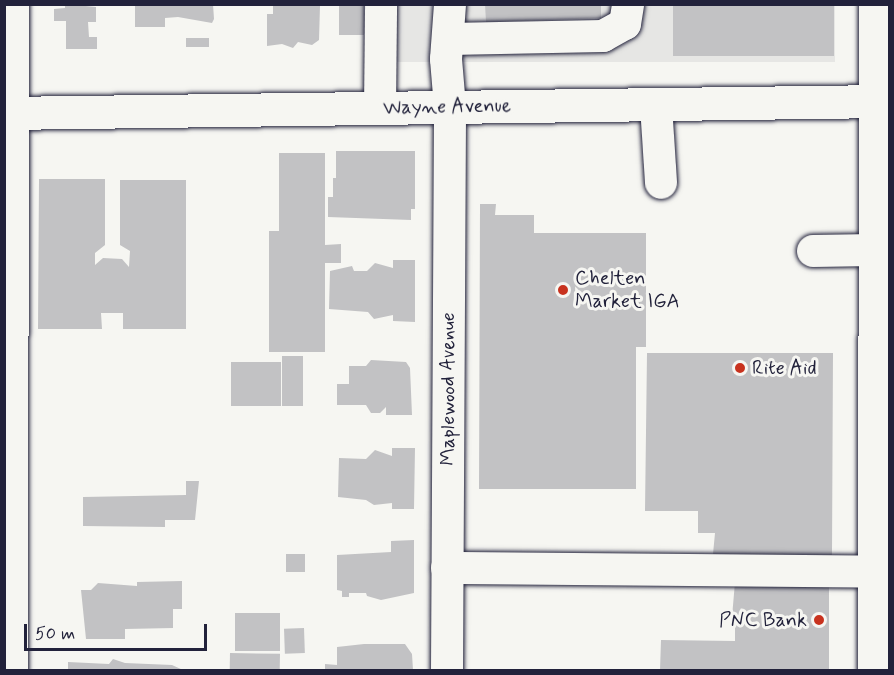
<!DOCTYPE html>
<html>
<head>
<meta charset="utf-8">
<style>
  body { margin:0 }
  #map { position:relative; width:894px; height:675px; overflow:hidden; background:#f6f6f2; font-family:Mynerve,sans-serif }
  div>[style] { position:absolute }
  .built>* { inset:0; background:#e6e6e4; transform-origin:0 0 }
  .building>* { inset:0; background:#c2c2c4; transform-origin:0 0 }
  .roads { filter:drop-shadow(0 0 2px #22223b) drop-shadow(0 0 2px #22223b) }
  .minor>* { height:32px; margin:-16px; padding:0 16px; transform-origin:16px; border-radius:16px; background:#f6f6f2 }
  .major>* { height:33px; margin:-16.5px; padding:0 16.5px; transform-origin:16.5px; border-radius:16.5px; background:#f6f6f2 }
  .dots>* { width:16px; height:16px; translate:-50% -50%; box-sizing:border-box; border:3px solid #f6f6f2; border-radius:50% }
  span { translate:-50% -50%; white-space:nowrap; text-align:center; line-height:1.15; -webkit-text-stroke:6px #f6f6f2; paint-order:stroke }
  .street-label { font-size:20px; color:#22223b }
  .poi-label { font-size:20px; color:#22223b }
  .left { translate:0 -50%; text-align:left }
  .right { translate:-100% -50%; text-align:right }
  .frame { position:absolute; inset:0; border:6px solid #22223b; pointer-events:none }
  .scale { position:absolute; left:24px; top:624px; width:183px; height:27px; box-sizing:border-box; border:3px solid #22223b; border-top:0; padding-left:8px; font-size:18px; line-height:21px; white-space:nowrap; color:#22223b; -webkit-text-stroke:4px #f6f6f2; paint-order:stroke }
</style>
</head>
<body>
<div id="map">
  <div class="built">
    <div style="left:372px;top:5px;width:463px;height:57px"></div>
  </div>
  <div class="building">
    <div style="clip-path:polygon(65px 4px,96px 7px,96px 22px,88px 22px,89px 37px,97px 37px,97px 49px,66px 49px,66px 21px,54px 21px,54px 9px,65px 8px)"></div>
    <div style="clip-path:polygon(135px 4px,213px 4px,214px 19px,212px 23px,178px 17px,165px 18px,165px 27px,135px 27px)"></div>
    <div style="clip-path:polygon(273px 4px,320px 6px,319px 40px,312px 45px,298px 42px,293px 48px,282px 44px,267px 46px,267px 14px,273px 14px)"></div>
    <div style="left:339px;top:4px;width:25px;height:31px"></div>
    <div style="clip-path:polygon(485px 4px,601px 4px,601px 18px,486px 22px)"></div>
    <div style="left:673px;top:4px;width:161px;height:52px"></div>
    <div style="left:209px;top:38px;width:9px;height:23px;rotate:90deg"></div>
    <div style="clip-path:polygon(336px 151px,415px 151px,415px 209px,411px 209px,411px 220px,328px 217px,328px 197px,333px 197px,333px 178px,336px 178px)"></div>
    <div style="clip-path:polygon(279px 153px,325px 153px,325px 245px,341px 244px,341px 263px,325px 263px,325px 352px,269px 352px,269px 231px,279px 231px)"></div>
    <div style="clip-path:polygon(39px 179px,105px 179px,105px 245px,95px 253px,95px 265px,103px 258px,122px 259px,129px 267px,130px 251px,120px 245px,120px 180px,186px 180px,186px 329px,123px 329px,123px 313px,101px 313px,102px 329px,38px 329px)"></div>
    <div style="clip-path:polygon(480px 204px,496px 204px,495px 215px,534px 215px,534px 233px,646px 233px,646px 347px,636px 347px,636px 489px,479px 489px)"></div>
    <div style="clip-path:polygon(393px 260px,415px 260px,415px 322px,393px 321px,393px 315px,374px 319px,368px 312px,329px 309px,330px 271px,352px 266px,354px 271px,367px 271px,375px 263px,393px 268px)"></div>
    <div style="clip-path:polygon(647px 353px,833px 353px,832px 555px,713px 554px,715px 533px,698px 533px,698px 511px,645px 511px)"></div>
    <div style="left:282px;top:356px;width:21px;height:50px"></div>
    <div style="clip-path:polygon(371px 360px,406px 362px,410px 368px,412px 415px,386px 415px,386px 407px,380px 413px,371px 413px,366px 405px,337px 405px,337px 384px,349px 384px,349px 366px,366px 366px)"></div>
    <div style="left:281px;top:362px;width:44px;height:50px;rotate:90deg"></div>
    <div style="clip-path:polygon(392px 448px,415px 448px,414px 509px,392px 509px,392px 503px,374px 505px,366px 500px,338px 497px,339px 458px,366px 459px,375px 450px,392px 456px)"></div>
    <div style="clip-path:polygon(186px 481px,199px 481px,195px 520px,165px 520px,165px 527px,83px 526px,83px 497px,186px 495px)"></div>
    <div style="clip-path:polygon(414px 540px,414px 593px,381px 600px,367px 596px,366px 593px,349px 593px,349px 597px,342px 597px,342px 591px,337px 590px,337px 555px,391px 552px,391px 541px)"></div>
    <div style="left:305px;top:554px;width:18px;height:19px;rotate:90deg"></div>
    <div style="clip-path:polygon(182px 581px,182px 609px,173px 609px,173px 628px,125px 629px,125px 639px,86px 639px,81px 590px,91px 590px,98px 583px,137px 586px,137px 582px)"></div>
    <div style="clip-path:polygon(735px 582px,829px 583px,829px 670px,660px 670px,661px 640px,735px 641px,735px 617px,732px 617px)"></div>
    <div style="left:235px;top:613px;width:45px;height:38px"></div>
    <div style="left:304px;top:628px;width:25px;height:20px;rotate:88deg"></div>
    <div style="clip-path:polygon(364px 644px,405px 644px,412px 654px,413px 670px,325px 670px,325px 664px,337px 665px,337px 647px)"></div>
    <div style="left:230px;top:653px;width:50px;height:17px;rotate:1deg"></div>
    <div style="clip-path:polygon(113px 659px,125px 663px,172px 665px,183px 670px,68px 670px,68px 662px,109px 664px)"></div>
  </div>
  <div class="roads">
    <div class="minor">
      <div style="left:449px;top:39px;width:154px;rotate:-1.1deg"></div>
      <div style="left:603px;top:36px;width:25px;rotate:-29deg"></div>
      <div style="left:625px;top:24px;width:20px;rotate:-81deg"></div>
      <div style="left:656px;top:105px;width:78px;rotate:86.3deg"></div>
      <div style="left:380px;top:108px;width:104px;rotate:-89.4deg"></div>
      <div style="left:813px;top:251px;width:61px;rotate:-0.9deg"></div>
      <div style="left:447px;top:568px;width:426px;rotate:0.5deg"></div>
      <div style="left:12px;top:670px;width:666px;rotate:-89.91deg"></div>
      <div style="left:447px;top:670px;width:563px;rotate:-89.69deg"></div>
      <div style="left:450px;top:107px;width:48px;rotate:-94.8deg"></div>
      <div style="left:446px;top:59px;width:55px;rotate:-85.8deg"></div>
      <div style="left:874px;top:670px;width:666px;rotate:-89.91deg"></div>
    </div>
    <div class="major">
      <div style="left:4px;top:113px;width:886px;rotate:-0.78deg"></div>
    </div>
  </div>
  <div class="dots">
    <div style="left:563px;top:290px;background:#c8321e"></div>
    <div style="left:740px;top:368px;background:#c8321e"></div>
    <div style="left:819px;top:620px;background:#c8321e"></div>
  </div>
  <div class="street-label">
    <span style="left:447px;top:107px;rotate:-1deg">Wayne Avenue</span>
    <span style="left:448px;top:389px;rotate:-90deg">Maplewood Avenue</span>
  </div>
  <div class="poi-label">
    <span class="left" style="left:575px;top:290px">Chelten<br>Market IGA</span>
    <span class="left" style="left:752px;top:368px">Rite Aid</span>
    <span class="right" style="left:807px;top:620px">PNC Bank</span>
  </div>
  <div class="frame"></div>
  <div class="scale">50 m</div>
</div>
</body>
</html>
